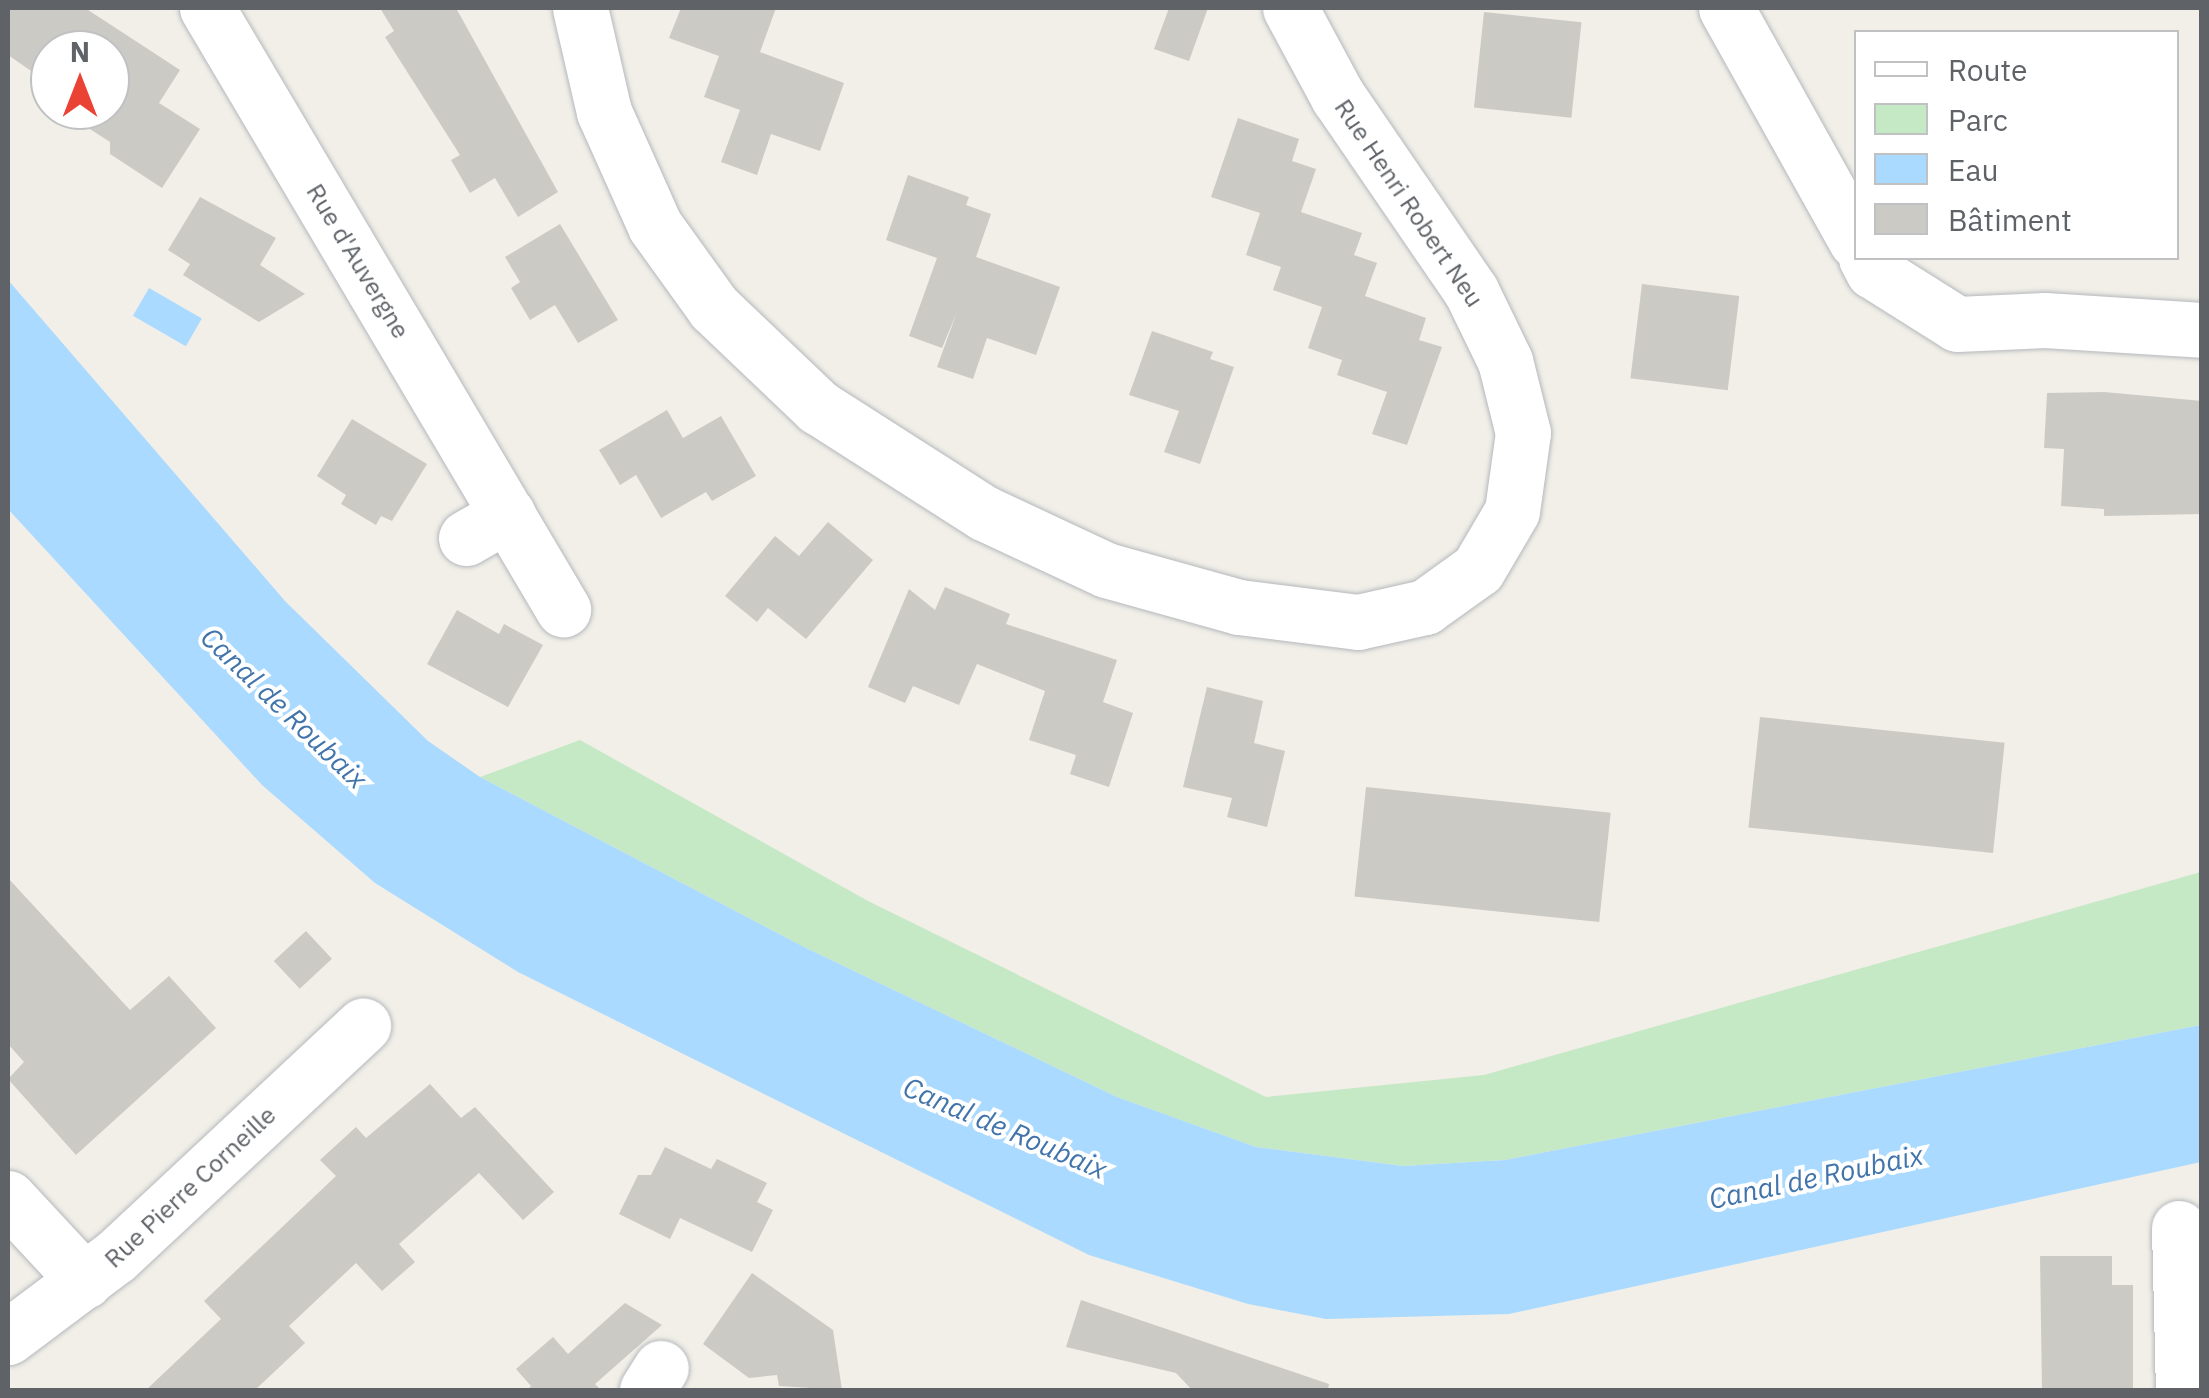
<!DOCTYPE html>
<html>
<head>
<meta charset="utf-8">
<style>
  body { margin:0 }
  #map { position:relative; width:2209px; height:1398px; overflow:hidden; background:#f1efe8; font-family:"IBM Plex Sans",sans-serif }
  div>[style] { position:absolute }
  .green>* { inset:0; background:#c5e8c5 }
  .water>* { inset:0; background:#aadaff; transform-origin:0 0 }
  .building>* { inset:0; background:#cccac5; transform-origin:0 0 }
  .roads { filter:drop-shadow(0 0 2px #b5b8bc) drop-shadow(0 0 2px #b5b8bc) }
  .minor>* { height:55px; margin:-27.5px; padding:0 27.5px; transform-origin:27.5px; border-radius:27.5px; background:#fff }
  span { translate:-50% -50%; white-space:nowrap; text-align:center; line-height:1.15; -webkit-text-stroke:8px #fff; paint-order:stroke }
  .street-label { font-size:25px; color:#5f6368 }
  .water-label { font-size:28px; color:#4174aa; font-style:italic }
  .frame { position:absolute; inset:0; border:10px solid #5f6368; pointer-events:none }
  .legend { position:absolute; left:1854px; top:30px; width:325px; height:230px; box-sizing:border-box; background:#fff; border:2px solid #bfc1c3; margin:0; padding:12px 18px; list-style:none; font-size:30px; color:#5f6368 }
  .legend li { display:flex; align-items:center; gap:20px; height:50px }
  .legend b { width:50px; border:2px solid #bfc1c3 }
  .north { position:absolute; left:30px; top:30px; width:100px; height:100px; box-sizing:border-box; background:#fff; border:2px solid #bfc1c3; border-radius:50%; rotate:0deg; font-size:28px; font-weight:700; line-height:40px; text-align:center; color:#5f6368 }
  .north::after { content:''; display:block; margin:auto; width:35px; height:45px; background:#ea4335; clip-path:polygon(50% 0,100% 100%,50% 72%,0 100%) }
</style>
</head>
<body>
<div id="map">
  <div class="green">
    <div style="clip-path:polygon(580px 740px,868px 901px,1266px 1097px,1484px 1075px,2201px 872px,2201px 1025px,1505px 1160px,1403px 1166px,1256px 1147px,1117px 1097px,804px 947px,480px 777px)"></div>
  </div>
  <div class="water">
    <div style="clip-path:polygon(8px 280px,285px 601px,428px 741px,480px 777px,804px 947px,1117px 1097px,1256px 1147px,1403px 1166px,1505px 1160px,2201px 1025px,2201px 1162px,1509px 1314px,1326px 1319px,1248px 1304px,1089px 1255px,518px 972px,375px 883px,262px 785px,8px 509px)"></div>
    <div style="left:149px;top:288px;width:61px;height:32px;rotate:30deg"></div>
  </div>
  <div class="building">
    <div style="clip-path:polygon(8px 8px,85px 8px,180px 70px,159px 103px,200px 129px,162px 188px,110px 154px,110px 142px,76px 120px,82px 110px,110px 110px,110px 50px,50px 50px,50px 84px,8px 55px)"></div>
    <div style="clip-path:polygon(380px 8px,456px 8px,558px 192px,518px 217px,495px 178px,470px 193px,451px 160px,460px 155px,385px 37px,394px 31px)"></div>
    <div style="clip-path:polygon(681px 8px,776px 8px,760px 52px,844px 83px,820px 151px,771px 134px,757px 175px,721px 162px,740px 110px,704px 97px,719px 56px,669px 38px)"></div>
    <div style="clip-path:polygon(1169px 8px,1208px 8px,1189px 61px,1154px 49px)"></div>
    <div style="left:1484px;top:12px;width:98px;height:96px;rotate:6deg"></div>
    <div style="clip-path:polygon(1238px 118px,1299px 139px,1292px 161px,1316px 169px,1301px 212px,1362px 233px,1354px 255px,1377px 263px,1365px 296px,1426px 318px,1419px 340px,1442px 347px,1407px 445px,1372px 434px,1387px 392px,1337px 375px,1342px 360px,1308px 348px,1322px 307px,1273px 290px,1281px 267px,1246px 255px,1260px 213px,1211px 197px)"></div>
    <div style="clip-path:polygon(908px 175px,969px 197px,966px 205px,991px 214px,976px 257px,1060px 287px,1036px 355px,987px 338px,973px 379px,937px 367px,957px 312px,942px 348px,909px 336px,937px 258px,886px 240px)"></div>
    <div style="clip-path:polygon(200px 197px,276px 238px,260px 265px,305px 294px,259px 322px,183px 275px,190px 264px,168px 250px)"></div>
    <div style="clip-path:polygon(560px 224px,618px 320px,578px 343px,555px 305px,530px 320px,511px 288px,520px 282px,505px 257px)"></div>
    <div style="left:1642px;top:284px;width:98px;height:95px;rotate:7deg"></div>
    <div style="clip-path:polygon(1152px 331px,1213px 352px,1210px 359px,1234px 367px,1200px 464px,1164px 452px,1179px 411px,1129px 395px)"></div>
    <div style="clip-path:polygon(2104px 392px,2202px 401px,2202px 514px,2104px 516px,2104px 509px,2061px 506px,2064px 449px,2044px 448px,2047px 393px)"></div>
    <div style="clip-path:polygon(667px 410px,683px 438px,721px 416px,756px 476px,712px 501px,706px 492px,661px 518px,636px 475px,620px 485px,599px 450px)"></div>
    <div style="clip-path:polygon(352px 419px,427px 464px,392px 521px,381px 516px,376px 525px,341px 504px,346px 495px,317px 476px)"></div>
    <div style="clip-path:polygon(828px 522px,873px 560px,806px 639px,768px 608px,757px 622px,725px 596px,775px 536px,799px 556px)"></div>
    <div style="clip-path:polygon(945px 587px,1010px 614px,1006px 624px,1117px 660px,1103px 702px,1133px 713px,1109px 787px,1070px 774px,1076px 755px,1029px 740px,1045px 691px,977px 664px,959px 705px,913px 686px,905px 703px,868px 687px,909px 589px,935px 610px)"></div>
    <div style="clip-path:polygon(457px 610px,499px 634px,504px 624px,543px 645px,508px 707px,427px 664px)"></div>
    <div style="clip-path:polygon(1207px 687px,1263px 701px,1254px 743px,1285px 751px,1267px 827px,1227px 817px,1232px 798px,1183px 787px)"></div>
    <div style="left:1760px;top:717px;width:246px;height:111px;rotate:6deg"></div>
    <div style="left:1366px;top:787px;width:246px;height:110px;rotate:6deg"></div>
    <div style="clip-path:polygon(8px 878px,130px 1010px,169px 976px,216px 1028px,76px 1155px,8px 1079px,24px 1062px,8px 1044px)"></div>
    <div style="left:306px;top:931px;width:38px;height:44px;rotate:47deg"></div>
    <div style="clip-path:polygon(430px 1084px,461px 1118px,475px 1107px,554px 1192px,523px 1220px,479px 1173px,399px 1244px,415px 1262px,382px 1291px,356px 1263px,289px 1326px,305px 1343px,255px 1390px,146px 1390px,221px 1319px,204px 1301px,336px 1176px,320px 1160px,356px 1127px,366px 1138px)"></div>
    <div style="clip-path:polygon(665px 1147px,711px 1169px,717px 1159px,767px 1183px,757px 1202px,773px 1210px,752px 1252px,680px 1218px,670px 1239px,619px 1214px,638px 1175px,651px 1175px)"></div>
    <div style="clip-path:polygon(2040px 1256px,2112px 1256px,2112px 1285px,2133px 1285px,2133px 1390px,2042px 1390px)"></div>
    <div style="clip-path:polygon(752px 1273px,833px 1330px,842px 1390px,779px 1386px,777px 1375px,749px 1378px,703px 1344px)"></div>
    <div style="clip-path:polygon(1081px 1300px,1329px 1384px,1328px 1390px,1192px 1390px,1176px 1373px,1066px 1347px)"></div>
    <div style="clip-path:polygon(625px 1303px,662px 1325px,595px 1384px,601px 1390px,527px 1390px,531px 1386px,516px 1369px,553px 1337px,568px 1354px)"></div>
  </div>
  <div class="roads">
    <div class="minor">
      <div style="left:207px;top:8px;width:699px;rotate:59.36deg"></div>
      <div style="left:580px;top:8px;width:107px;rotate:77deg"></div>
      <div style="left:604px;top:112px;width:125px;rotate:65.9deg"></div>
      <div style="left:655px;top:226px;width:101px;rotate:54.3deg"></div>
      <div style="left:714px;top:308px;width:144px;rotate:43.6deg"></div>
      <div style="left:818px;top:407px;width:197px;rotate:32.6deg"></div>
      <div style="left:984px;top:513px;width:135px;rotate:25deg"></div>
      <div style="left:1106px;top:570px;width:138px;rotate:15.5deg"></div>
      <div style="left:1239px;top:607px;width:120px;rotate:7.2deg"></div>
      <div style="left:1358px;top:622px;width:69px;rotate:-12.6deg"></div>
      <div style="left:1425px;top:607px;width:65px;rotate:-35.6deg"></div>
      <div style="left:1478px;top:569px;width:67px;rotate:-59.6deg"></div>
      <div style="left:1512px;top:511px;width:79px;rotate:-82deg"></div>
      <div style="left:1523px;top:433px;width:74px;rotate:-104deg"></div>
      <div style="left:1505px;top:361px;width:78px;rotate:-115.9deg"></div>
      <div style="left:1471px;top:291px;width:235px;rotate:-124.4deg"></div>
      <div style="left:1338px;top:97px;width:101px;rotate:-118.3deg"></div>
      <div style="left:1726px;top:8px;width:267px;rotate:60.8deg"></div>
      <div style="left:1866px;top:258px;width:15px;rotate:62deg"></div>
      <div style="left:1873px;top:271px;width:99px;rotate:32.2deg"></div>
      <div style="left:1957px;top:324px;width:88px;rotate:-2.6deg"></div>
      <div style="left:2045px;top:320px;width:157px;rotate:3.6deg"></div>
      <div style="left:466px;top:538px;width:48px;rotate:-29.7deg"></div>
      <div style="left:8px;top:1198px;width:113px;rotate:47.1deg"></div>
      <div style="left:2179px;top:1228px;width:162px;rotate:88.6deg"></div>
      <div style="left:8px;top:1337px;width:135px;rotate:-36.9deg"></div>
      <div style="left:116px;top:1256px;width:338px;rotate:-43deg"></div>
      <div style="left:647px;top:1390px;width:26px;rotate:-58deg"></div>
    </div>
  </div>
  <div class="street-label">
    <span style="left:1409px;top:203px;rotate:56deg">Rue Henri Robert Neu</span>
    <span style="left:358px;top:261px;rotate:59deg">Rue d'Auvergne</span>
    <span style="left:190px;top:1187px;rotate:-43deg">Rue Pierre Corneille</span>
  </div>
  <div class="water-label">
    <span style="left:284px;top:708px;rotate:44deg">Canal de Roubaix</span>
    <span style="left:1005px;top:1128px;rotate:23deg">Canal de Roubaix</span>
    <span style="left:1816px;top:1177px;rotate:-12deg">Canal de Roubaix</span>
  </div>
  <div class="frame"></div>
  <ul class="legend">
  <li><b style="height:12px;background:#fff"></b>Route</li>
  <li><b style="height:28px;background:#c5e8c5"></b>Parc</li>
  <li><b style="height:28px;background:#aadaff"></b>Eau</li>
  <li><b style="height:28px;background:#cccac5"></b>Bâtiment</li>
  </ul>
  <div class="north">N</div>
</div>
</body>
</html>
